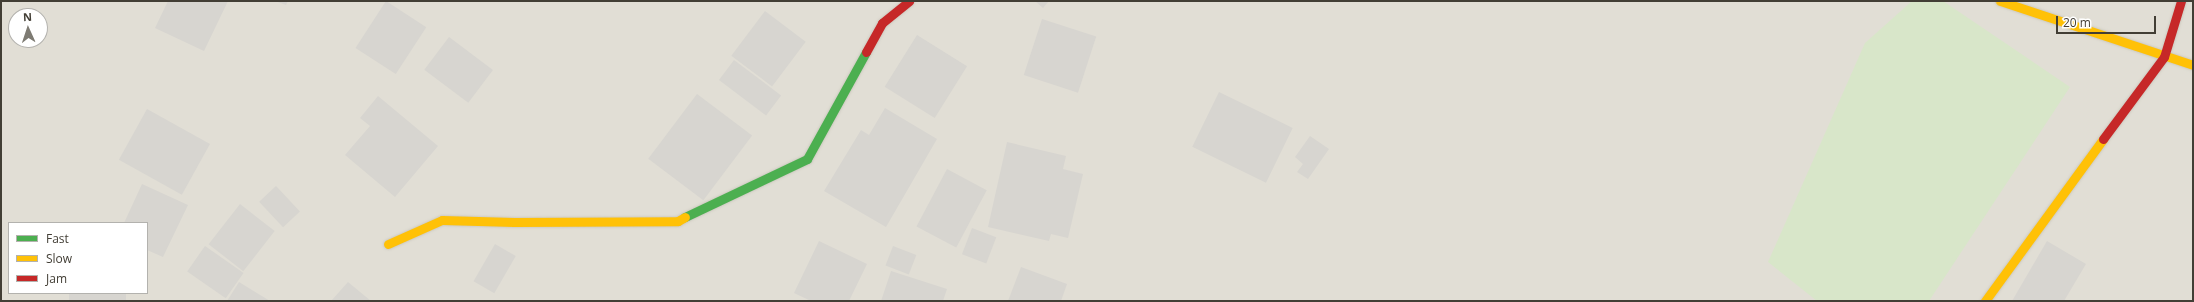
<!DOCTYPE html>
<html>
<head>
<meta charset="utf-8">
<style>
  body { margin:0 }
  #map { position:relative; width:2194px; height:302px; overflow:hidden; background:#edece7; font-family:"Open Sans",sans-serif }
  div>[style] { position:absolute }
  .residential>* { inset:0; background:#e1ded5 }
  .green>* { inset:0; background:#d8e6c9 }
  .building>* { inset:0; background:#d7d5d0; transform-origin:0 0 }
  .roads { filter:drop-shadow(0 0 1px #ccc9bf) drop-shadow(0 0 1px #ccc9bf) }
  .fast>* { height:9px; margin:-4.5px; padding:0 4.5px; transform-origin:4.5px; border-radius:4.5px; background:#4caf50 }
  .slow>* { height:9px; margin:-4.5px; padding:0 4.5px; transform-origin:4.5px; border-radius:4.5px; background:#ffc107 }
  .jam>* { height:9px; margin:-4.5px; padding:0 4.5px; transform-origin:4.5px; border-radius:4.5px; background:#c62828 }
  span { translate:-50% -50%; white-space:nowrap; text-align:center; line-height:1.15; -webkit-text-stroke:3px #fff; paint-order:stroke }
  .frame { position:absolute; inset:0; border:2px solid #423e35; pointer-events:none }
  .legend { position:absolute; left:8px; top:222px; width:140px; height:72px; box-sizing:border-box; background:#fff; border:1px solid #b3b2ae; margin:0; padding:5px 7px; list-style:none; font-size:12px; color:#423e35 }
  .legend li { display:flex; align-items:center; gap:8px; height:20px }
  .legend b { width:20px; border:1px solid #b3b2ae }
  .north { position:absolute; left:8px; top:8px; width:40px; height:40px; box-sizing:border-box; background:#fff; border:1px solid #b3b2ae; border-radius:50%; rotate:357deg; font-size:11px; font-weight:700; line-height:16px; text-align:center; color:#423e35 }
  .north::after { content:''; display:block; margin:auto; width:14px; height:18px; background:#7e7b73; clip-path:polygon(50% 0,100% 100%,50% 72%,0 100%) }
  .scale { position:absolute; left:2056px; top:16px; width:100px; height:18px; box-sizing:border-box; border:2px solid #423e35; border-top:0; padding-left:5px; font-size:12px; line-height:14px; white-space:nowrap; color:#423e35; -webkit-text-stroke:3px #fff; paint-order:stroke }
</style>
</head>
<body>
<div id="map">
  <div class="residential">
    <div style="clip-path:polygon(evenodd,1px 1px,2193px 1px,2193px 301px,1px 301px,1px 1px,16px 16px,40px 16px,40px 40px,16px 40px,16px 16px,1px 1px,9px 223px,147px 223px,147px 293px,9px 293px,9px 223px)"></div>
  </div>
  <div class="green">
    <div style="clip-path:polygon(1912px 1px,1943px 1px,2070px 87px,1929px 301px,1817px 301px,1768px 262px,1865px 43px)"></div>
  </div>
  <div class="building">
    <div style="clip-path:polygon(168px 1px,228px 1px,204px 51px,155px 28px)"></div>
    <div style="clip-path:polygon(275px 1px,288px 1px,286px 5px)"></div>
    <div style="left:386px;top:1px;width:48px;height:56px;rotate:33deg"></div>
    <div style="clip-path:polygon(1035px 1px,1049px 1px,1043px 8px)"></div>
    <div style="left:765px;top:11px;width:51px;height:56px;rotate:37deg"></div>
    <div style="left:1042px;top:19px;width:57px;height:59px;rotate:18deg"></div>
    <div style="left:917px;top:35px;width:59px;height:61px;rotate:32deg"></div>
    <div style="left:449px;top:37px;width:55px;height:41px;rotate:37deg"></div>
    <div style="left:734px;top:60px;width:59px;height:25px;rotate:37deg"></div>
    <div style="left:1219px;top:92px;width:82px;height:61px;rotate:26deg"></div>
    <div style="left:697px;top:94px;width:69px;height:81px;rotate:37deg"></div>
    <div style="clip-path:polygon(378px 96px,438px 146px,395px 197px,345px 155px,370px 126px,360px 118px)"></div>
    <div style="clip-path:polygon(885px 108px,937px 139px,886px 227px,824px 191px,861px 130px,869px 135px)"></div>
    <div style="left:147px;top:109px;width:72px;height:58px;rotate:29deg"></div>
    <div style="clip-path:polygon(1310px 136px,1329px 149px,1308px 179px,1297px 172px,1303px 164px,1295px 157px)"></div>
    <div style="clip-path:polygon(1007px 142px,1066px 156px,1063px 169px,1083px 174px,1068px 238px,1051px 234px,1049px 241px,988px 227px)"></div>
    <div style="left:947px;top:169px;width:45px;height:65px;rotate:28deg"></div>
    <div style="clip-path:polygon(142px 184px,188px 205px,163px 257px,147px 250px,147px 223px,124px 223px)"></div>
    <div style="left:276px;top:186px;width:35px;height:23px;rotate:47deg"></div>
    <div style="left:240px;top:204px;width:44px;height:51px;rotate:38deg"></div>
    <div style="left:972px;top:228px;width:26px;height:28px;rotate:21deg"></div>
    <div style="clip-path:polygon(819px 241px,867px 264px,849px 301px,811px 301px,794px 293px)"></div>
    <div style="clip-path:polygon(2047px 241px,2086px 264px,2064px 301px,2012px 301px)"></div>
    <div style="left:495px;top:244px;width:24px;height:43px;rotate:30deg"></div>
    <div style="left:205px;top:246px;width:47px;height:31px;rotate:35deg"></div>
    <div style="left:893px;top:246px;width:25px;height:21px;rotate:21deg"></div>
    <div style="clip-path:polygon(1021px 267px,1067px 284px,1061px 301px,1008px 301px)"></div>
    <div style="clip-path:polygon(891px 271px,947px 289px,943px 301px,881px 301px)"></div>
    <div style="clip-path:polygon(239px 282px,270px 301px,227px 301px)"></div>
    <div style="clip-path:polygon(348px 282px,371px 301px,331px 301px)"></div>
    <div style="left:69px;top:293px;width:57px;height:8px"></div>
  </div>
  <div class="roads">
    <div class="fast">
      <div style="left:685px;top:217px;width:135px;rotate:-25.4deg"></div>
      <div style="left:807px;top:159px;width:122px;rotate:-61.1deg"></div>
    </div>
    <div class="slow">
      <div style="left:2000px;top:1px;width:203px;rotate:18.3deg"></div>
      <div style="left:388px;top:244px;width:59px;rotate:-24deg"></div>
      <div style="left:442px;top:220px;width:72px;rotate:1.6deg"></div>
      <div style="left:514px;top:222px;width:164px;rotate:-0.3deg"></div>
      <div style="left:678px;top:221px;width:8px;rotate:-30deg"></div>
      <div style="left:1985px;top:301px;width:200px;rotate:-53.9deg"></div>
    </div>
    <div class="jam">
      <div style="left:866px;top:52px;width:33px;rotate:-61deg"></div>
      <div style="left:882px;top:23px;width:35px;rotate:-39deg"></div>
      <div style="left:2103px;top:139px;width:102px;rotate:-53.4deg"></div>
      <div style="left:2164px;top:57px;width:59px;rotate:-73.1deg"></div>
    </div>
  </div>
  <div class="frame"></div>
  <ul class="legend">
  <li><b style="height:5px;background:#4caf50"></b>Fast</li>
  <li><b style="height:5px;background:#ffc107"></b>Slow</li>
  <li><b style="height:5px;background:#c62828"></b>Jam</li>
  </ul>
  <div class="north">N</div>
  <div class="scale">20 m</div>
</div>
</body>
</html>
